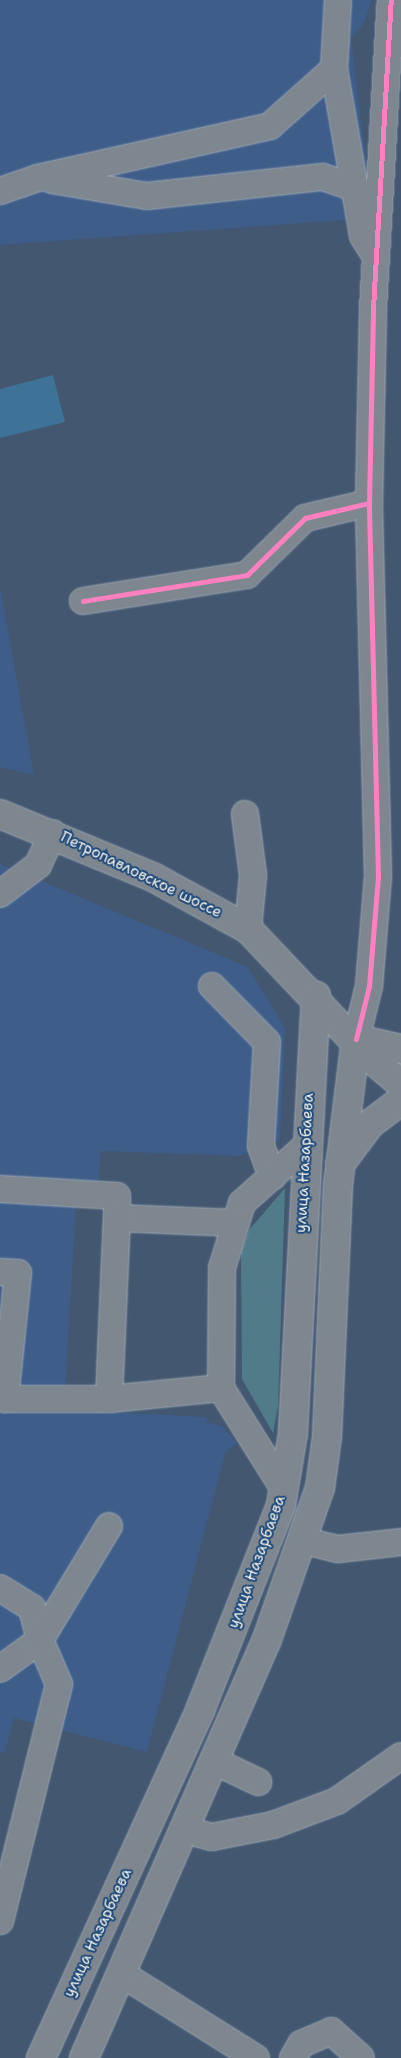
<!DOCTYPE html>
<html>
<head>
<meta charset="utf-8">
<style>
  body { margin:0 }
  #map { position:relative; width:401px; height:2058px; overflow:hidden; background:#435770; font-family:"Shantell Sans",sans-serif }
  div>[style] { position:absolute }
  .built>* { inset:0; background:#3e5d89 }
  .green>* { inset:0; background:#507c89 }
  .water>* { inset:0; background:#3f7297 }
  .roads { filter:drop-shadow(0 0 1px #a2abb4) drop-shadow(0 0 1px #a2abb4) }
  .minor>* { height:26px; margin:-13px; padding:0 13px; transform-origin:13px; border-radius:13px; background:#7e878f }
  .major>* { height:28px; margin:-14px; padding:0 14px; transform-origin:14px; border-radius:14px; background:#7e878f }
  .cycleway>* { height:5px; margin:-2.5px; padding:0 2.5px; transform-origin:2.5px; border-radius:2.5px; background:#ff80c0 }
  span { translate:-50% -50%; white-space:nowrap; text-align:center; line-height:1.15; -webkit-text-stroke:4px #1f4a7a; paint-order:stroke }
  .street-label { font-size:15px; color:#f4f1e8 }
</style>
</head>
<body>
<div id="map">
  <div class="built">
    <div style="clip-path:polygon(0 0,372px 0,363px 25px,351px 38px,373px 218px,0 245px)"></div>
    <div style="clip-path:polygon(0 586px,34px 775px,0 767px)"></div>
    <div style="clip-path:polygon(0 864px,248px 967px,285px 1028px,280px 1140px,240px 1156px,101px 1151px,98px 1184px,76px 1204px,64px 1410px,207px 1417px,207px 1422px,222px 1426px,237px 1443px,225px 1453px,147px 1752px,14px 1718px,5px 1753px,0 1752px)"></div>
  </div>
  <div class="green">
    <div style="clip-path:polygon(285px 1188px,278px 1406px,273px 1433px,242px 1379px,241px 1252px,249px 1230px)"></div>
  </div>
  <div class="water">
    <div style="clip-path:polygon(53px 375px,65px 422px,0 438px,0 389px)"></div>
  </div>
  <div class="roads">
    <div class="minor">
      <div style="left:334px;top:69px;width:169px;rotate:80.1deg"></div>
      <div style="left:363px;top:236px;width:19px;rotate:58deg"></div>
      <div style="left:52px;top:180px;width:96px;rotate:9.6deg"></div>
      <div style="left:147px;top:196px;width:177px;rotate:-6.2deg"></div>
      <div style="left:323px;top:177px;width:34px;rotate:19deg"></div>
      <div style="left:0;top:191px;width:40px;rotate:-18.9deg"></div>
      <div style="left:38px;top:178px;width:238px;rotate:-12.6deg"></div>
      <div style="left:270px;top:126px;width:86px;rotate:-41.7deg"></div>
      <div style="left:334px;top:69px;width:69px;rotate:-86.7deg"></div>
      <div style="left:83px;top:601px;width:166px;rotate:-9deg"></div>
      <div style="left:247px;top:575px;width:81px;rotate:-44.5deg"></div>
      <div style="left:305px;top:518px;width:66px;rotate:-13.2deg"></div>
      <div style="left:245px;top:814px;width:62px;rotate:82.5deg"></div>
      <div style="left:253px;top:875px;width:54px;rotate:95.3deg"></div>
      <div style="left:0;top:894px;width:48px;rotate:-37.3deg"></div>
      <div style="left:38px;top:865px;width:35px;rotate:-65deg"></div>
      <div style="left:212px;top:986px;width:78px;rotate:45.5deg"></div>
      <div style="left:267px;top:1042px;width:104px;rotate:93.3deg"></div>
      <div style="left:261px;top:1146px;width:33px;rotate:70deg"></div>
      <div style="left:356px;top:1039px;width:55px;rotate:-76.2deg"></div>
      <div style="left:369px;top:986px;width:110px;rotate:-85.3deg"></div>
      <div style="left:378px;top:876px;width:373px;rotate:-91.4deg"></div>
      <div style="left:369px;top:503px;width:195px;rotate:-88.8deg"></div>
      <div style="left:373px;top:308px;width:309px;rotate:-86.7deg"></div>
      <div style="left:0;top:1189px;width:117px;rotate:3.4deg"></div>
      <div style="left:117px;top:1196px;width:22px;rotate:90deg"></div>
      <div style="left:117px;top:1218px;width:119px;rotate:2.4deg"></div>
      <div style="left:0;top:1272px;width:18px;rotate:3deg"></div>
      <div style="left:18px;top:1273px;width:127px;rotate:95.9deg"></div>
      <div style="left:5px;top:1399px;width:104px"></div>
      <div style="left:109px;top:1399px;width:181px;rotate:-87.5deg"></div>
      <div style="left:109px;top:1399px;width:113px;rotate:-5.6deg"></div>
      <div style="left:284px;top:1489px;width:119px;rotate:-122deg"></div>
      <div style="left:221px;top:1388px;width:120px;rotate:-89.5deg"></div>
      <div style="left:222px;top:1268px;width:68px;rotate:-72.9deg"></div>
      <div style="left:242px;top:1203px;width:86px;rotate:-41.7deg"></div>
      <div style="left:305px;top:1541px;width:34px;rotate:14deg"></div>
      <div style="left:338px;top:1549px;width:63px;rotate:-6.3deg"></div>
      <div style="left:0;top:1588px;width:38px;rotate:32deg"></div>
      <div style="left:32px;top:1608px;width:33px;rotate:76deg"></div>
      <div style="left:40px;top:1640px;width:49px;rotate:144.1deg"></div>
      <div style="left:214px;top:1761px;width:49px;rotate:25.5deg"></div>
      <div style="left:184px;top:1830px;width:29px;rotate:14deg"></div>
      <div style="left:212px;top:1837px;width:62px;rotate:-11.1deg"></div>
      <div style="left:273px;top:1825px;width:68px;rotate:-20.6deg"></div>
      <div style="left:337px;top:1801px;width:78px;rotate:-35.1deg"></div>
      <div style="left:0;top:1921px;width:244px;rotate:-76deg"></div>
      <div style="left:59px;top:1684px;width:48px;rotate:-113.4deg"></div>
      <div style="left:40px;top:1640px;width:133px;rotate:-58.8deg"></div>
      <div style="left:122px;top:1974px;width:158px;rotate:32.1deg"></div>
      <div style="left:293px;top:2058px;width:16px;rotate:-60deg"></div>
      <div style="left:301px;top:2044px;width:33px;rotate:-23deg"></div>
      <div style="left:331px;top:2031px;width:40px;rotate:42deg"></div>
    </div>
    <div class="major">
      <div style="left:0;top:814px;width:165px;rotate:22.4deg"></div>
      <div style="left:153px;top:877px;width:108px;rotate:28.7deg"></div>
      <div style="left:248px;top:929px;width:175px;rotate:46.6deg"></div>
      <div style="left:368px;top:1056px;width:43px;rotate:40.3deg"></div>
      <div style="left:356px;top:1039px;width:46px;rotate:12.5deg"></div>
      <div style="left:340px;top:1164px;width:50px;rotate:-53.1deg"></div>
      <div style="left:370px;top:1124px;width:39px;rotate:-37deg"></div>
      <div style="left:41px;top:2058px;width:383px;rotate:-65.4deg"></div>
      <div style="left:200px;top:1710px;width:220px;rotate:-68.4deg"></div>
      <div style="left:281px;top:1505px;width:73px;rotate:-80.5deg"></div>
      <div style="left:293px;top:1433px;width:438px;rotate:-87deg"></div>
      <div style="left:84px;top:2058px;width:454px;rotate:-66.4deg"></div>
      <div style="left:266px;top:1642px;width:163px;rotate:-70.7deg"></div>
      <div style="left:320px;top:1488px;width:51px;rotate:-82.2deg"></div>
      <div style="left:327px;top:1437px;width:252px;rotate:-87.5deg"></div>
      <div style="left:338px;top:1185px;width:147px;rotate:-83deg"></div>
    </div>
  </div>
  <div class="cycleway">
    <div style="left:83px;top:601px;width:166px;rotate:-9deg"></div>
    <div style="left:247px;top:575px;width:81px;rotate:-44.5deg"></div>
    <div style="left:305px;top:518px;width:66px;rotate:-13.2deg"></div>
    <div style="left:356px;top:1039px;width:55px;rotate:-76.2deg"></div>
    <div style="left:369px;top:986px;width:110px;rotate:-85.3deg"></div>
    <div style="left:378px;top:876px;width:373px;rotate:-91.4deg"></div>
    <div style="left:369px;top:503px;width:195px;rotate:-88.8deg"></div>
    <div style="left:373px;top:308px;width:309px;rotate:-86.7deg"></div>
  </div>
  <div class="street-label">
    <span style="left:141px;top:875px;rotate:26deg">Петропавловское шоссе</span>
    <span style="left:305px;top:1163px;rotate:-87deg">улица Назарбаева</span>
    <span style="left:257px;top:1562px;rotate:-70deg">улица Назарбаева</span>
    <span style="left:98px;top:1933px;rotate:-65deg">улица Назарбаева</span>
  </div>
</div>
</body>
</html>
